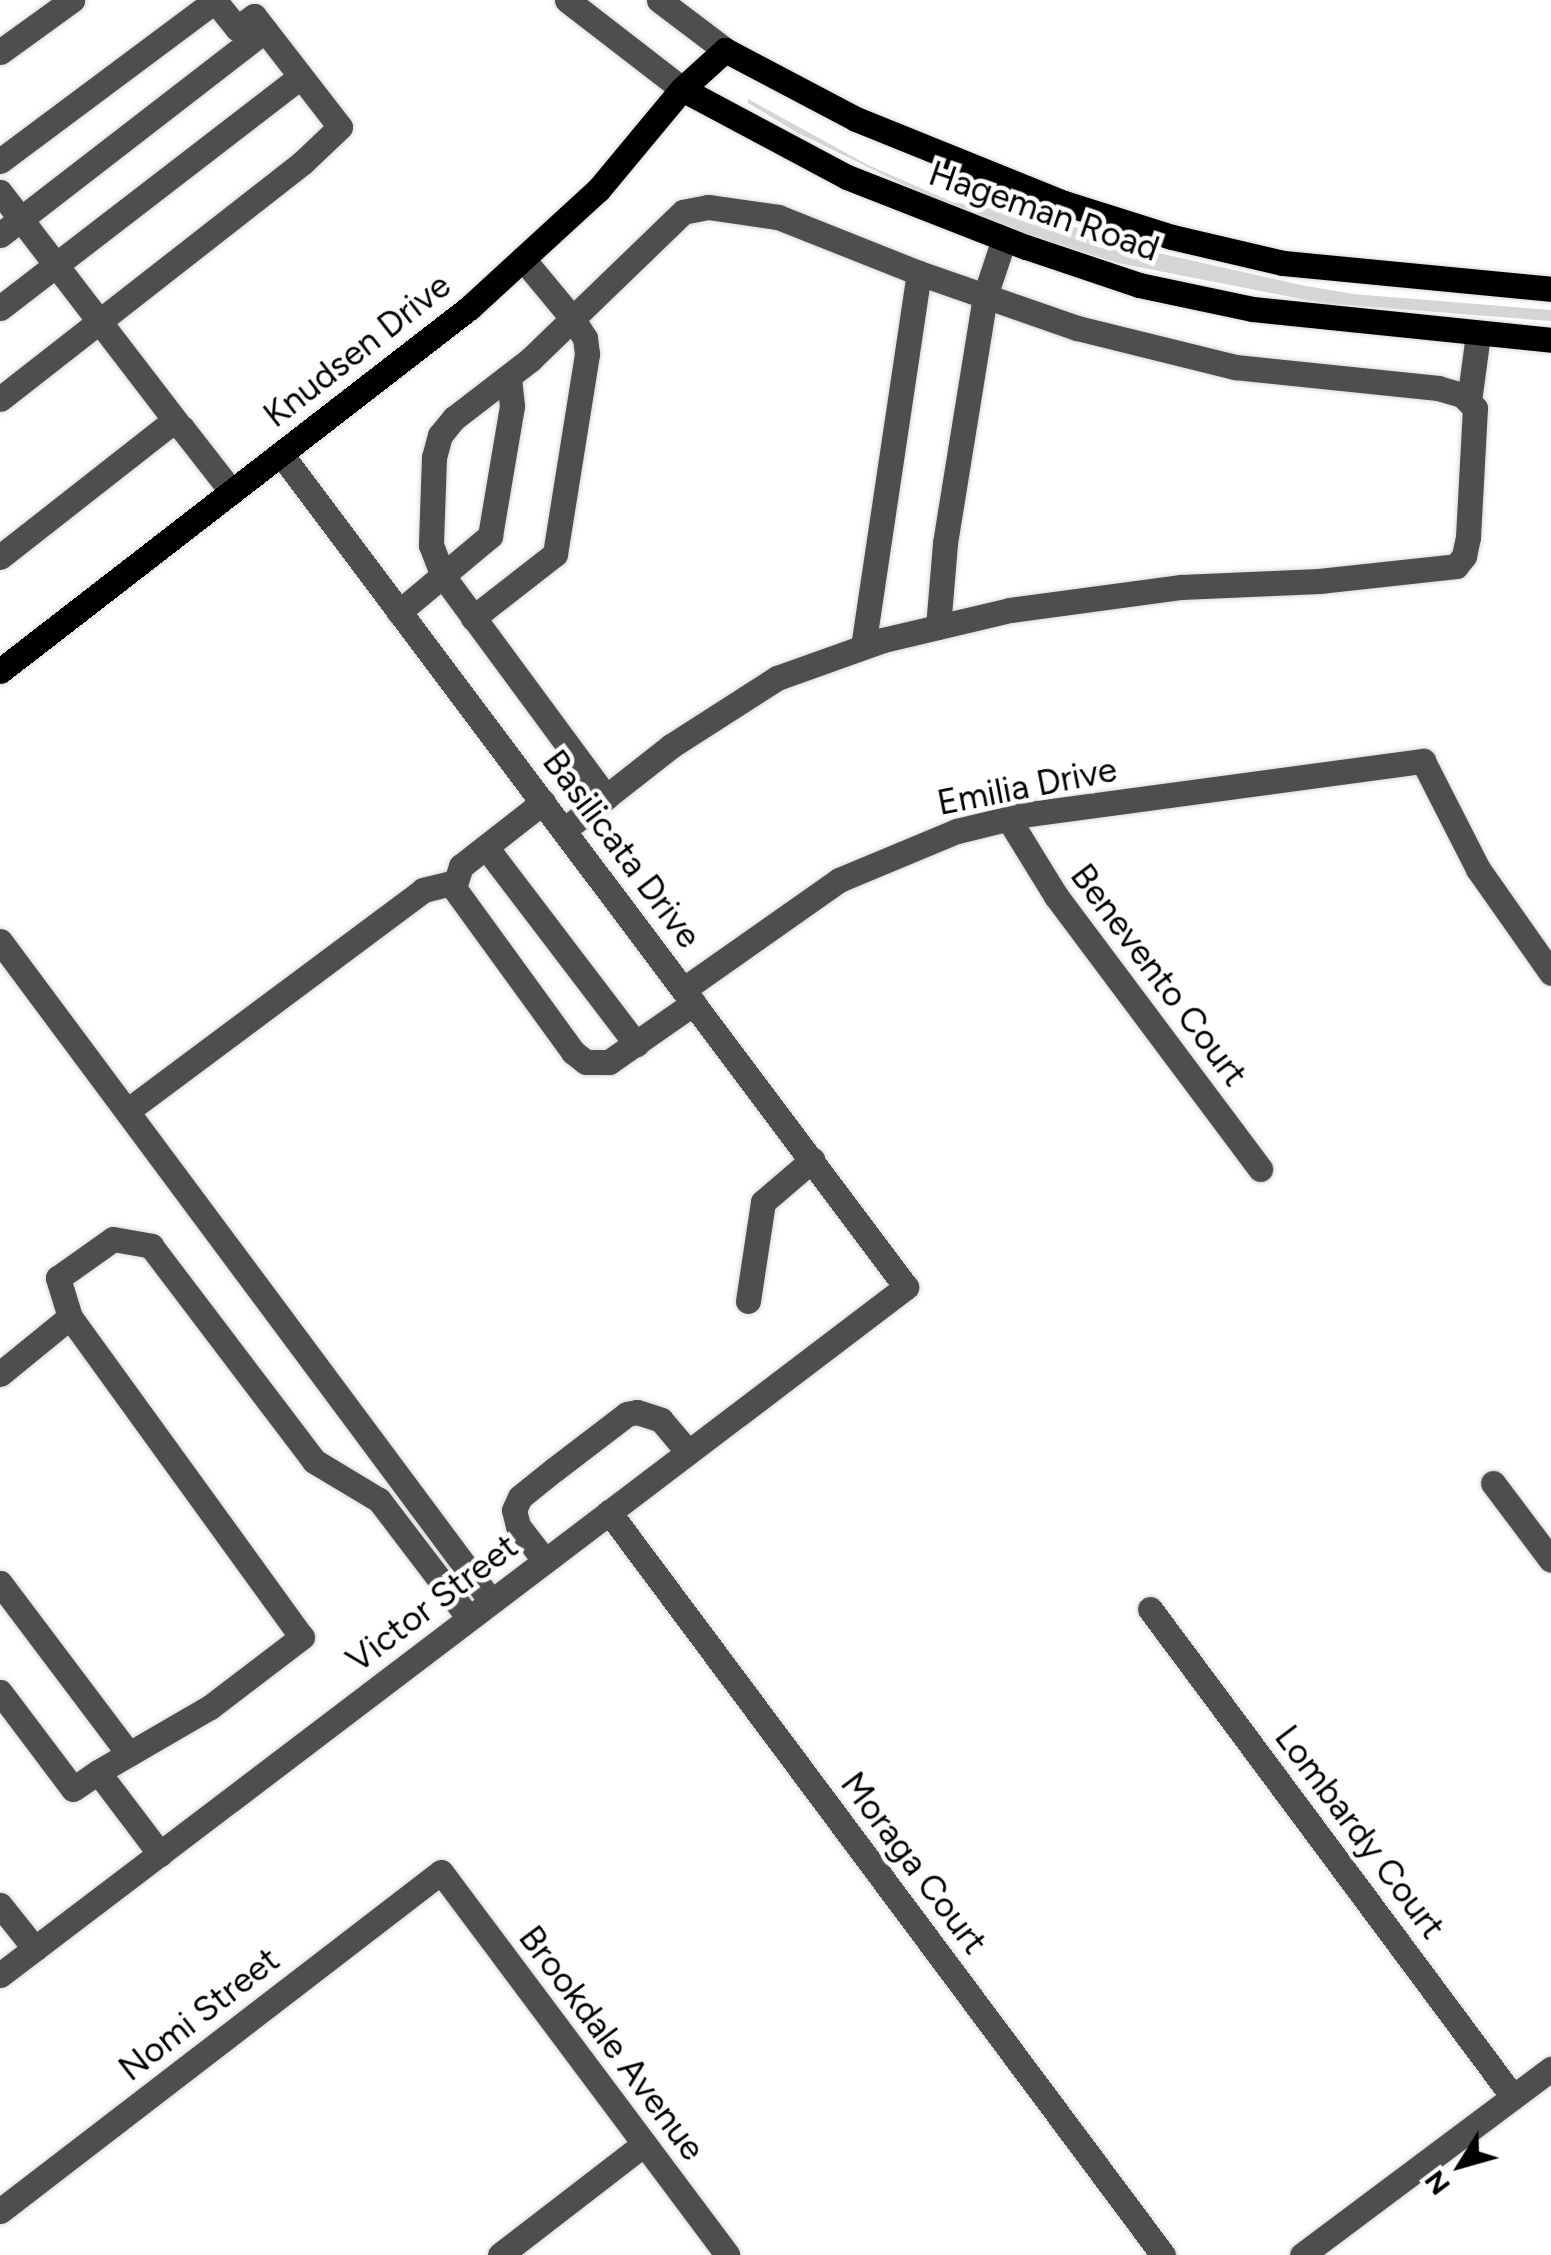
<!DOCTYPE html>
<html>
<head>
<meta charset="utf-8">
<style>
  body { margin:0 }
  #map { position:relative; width:1551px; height:2255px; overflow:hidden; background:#fff; font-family:Figtree,sans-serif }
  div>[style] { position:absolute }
  .green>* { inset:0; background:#d5d5d5 }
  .roads { filter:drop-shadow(0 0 2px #dbdbdb) drop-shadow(0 0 2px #dbdbdb) }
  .minor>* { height:25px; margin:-12.5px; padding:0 12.5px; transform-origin:12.5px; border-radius:12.5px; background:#4e4e4e }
  .major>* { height:25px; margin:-12.5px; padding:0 12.5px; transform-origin:12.5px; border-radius:12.5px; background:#000 }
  span { translate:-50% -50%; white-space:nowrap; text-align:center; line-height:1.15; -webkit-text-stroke:9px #fff; paint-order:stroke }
  .street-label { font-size:35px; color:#000 }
  .north { position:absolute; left:1411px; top:2115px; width:100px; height:100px; -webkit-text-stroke:8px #fff; paint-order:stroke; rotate:233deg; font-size:28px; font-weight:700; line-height:40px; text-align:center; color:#000 }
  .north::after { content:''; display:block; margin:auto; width:35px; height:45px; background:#000; clip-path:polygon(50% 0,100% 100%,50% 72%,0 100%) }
</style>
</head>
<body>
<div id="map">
  <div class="green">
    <div style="clip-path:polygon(748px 99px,868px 165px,952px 202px,1047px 218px,1145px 250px,1301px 285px,1353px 294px,1551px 310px,1551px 321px,1322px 303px,1118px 263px,1017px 232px,923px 194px,796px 132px,748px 103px)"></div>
  </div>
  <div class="roads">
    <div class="minor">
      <div style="left:567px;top:0;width:145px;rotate:37.7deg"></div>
      <div style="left:659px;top:0;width:83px;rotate:37.1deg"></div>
      <div style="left:0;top:52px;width:89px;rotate:-35.8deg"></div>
      <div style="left:0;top:161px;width:268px;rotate:-36.7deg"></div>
      <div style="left:215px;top:1px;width:35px;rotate:51deg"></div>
      <div style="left:237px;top:28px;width:21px;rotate:-35deg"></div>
      <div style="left:254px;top:16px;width:140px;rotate:52.2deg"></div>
      <div style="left:340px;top:127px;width:52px;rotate:136.5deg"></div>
      <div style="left:302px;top:163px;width:383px;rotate:142deg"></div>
      <div style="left:0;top:192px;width:291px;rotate:52.5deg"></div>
      <div style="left:0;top:235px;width:335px;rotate:-37.7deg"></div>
      <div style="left:0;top:308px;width:379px;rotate:-37.6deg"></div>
      <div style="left:1469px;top:401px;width:68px;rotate:-82.3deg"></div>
      <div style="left:0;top:557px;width:217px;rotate:-38.1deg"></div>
      <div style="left:171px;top:423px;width:12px;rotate:24deg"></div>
      <div style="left:182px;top:428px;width:81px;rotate:52deg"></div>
      <div style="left:399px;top:612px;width:119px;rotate:-39.9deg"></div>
      <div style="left:490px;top:536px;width:132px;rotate:-80.4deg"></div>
      <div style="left:512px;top:406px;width:30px;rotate:-96deg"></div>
      <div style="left:473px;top:618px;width:104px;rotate:-38deg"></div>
      <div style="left:555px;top:554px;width:203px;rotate:-80.9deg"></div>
      <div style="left:587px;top:354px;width:16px;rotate:-97deg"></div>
      <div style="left:585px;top:338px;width:24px;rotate:-123deg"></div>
      <div style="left:572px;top:318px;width:77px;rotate:-129.7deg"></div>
      <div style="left:938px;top:627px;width:84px;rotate:-85.2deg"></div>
      <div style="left:945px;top:543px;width:250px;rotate:-80.8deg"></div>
      <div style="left:985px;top:296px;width:60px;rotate:-71.6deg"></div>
      <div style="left:863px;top:647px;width:378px;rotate:-81.5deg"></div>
      <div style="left:543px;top:802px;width:104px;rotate:142deg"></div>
      <div style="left:461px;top:866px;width:23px;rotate:108deg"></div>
      <div style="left:454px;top:888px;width:203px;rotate:54deg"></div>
      <div style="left:573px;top:1052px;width:16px;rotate:38deg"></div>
      <div style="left:586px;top:1062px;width:23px"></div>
      <div style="left:609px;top:1062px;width:103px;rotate:-34.8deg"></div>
      <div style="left:1008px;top:818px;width:92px;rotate:58.4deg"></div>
      <div style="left:1056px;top:896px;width:341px;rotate:53.2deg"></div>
      <div style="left:564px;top:830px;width:136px;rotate:-38.1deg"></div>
      <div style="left:671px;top:746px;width:126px;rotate:-32.7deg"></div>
      <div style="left:777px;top:678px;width:113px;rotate:-19.7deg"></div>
      <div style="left:883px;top:640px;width:130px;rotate:-13.3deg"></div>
      <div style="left:1010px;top:610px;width:173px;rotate:-7.7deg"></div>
      <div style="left:1181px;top:587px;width:138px;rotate:-2.5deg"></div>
      <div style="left:1319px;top:581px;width:138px;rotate:-6.2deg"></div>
      <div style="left:1456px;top:566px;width:13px;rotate:-51deg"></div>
      <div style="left:1464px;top:556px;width:19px;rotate:-78deg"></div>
      <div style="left:1468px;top:537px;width:129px;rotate:-86.9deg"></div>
      <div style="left:1475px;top:408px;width:18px;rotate:-135deg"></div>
      <div style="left:1462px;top:395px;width:25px;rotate:-164deg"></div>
      <div style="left:1438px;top:388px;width:204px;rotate:-174.1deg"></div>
      <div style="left:1235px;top:367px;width:163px;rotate:-166.1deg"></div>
      <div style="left:1077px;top:328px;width:167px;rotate:-160.8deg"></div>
      <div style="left:919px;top:273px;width:152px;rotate:-158.3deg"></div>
      <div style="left:778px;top:217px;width:71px;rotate:-171.9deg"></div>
      <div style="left:708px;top:207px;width:25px;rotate:169deg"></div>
      <div style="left:683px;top:212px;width:211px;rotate:136deg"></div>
      <div style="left:531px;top:359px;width:97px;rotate:142.5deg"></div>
      <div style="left:454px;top:418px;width:22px;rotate:129deg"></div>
      <div style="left:440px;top:435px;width:23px;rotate:105deg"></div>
      <div style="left:434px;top:457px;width:88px;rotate:92deg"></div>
      <div style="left:431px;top:545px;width:33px;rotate:69deg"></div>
      <div style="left:443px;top:576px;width:275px;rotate:53.6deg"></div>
      <div style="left:486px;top:847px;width:248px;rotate:52.7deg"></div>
      <div style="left:0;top:941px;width:823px;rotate:53.35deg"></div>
      <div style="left:684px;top:989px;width:189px;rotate:-35.1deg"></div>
      <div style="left:839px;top:880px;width:128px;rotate:-22.6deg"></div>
      <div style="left:957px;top:831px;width:67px;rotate:-13.8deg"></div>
      <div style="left:1022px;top:815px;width:405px;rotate:-7.7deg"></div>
      <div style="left:1423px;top:761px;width:121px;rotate:63deg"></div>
      <div style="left:1478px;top:869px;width:127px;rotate:54.9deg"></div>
      <div style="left:127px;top:1111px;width:369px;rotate:-36.7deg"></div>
      <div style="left:423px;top:890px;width:32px;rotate:-14deg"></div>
      <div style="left:748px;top:1301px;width:100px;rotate:-81.4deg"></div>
      <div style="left:763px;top:1202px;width:65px;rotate:-40.6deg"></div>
      <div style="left:70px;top:1317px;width:41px;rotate:-107.1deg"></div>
      <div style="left:58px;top:1278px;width:67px;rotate:-35.3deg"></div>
      <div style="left:113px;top:1239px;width:39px;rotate:10deg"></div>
      <div style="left:151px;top:1246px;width:270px;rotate:52.8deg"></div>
      <div style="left:314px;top:1461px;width:76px;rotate:31deg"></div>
      <div style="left:379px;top:1500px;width:148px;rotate:52.7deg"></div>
      <div style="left:0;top:1374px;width:90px;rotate:-39.2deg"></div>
      <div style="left:70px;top:1317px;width:395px;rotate:54.1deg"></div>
      <div style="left:302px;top:1637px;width:116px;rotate:142.7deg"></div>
      <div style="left:210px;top:1707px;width:129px;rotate:149.9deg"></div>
      <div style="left:98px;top:1772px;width:103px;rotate:52.9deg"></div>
      <div style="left:1493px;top:1483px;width:96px;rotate:53deg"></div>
      <div style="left:609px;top:1512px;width:927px;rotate:53.29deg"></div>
      <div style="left:545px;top:1561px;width:44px;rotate:-127.6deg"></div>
      <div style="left:518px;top:1526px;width:16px;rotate:-104deg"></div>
      <div style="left:514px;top:1510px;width:14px;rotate:-65deg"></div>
      <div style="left:520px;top:1497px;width:45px;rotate:-38.7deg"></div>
      <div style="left:555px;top:1469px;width:91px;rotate:-37.4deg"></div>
      <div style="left:627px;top:1414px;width:10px;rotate:-11deg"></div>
      <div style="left:637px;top:1412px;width:25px;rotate:18deg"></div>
      <div style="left:661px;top:1420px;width:42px;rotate:49.8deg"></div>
      <div style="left:0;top:1583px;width:214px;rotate:53deg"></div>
      <div style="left:1150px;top:1609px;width:608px;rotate:53.36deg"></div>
      <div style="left:0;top:1692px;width:121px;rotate:53deg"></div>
      <div style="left:73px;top:1789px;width:30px;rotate:-34deg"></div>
      <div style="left:0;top:1905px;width:56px;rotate:51.5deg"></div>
      <div style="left:0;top:1975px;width:1138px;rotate:-37.21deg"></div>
      <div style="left:906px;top:1287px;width:1041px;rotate:-126.88deg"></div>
      <div style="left:0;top:2211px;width:556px;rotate:-37.55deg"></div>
      <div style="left:441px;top:1872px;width:478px;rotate:53.2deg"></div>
      <div style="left:500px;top:2255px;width:182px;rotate:-37.6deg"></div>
      <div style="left:1302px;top:2255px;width:311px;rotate:-36.8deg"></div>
    </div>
    <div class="major">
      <div style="left:682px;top:89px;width:187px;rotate:28.1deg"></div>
      <div style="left:847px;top:177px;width:192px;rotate:21.4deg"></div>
      <div style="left:1026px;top:247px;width:119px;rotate:18.6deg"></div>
      <div style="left:1139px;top:285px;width:116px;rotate:11.9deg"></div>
      <div style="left:1253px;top:309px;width:300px;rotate:5.9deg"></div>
      <div style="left:0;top:671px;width:593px;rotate:-37.74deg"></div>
      <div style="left:469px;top:308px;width:175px;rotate:-42.5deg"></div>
      <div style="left:598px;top:190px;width:131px;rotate:-50.3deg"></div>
      <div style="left:682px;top:89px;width:58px;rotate:-42.2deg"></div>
      <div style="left:725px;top:50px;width:148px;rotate:27.8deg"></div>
      <div style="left:856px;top:119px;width:224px;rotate:22deg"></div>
      <div style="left:1064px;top:203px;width:113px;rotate:17.5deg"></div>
      <div style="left:1172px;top:237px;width:114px;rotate:13.2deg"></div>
      <div style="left:1283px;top:263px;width:269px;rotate:5.5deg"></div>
    </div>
  </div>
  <div class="street-label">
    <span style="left:1044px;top:211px;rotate:19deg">Hageman Road</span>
    <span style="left:357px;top:350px;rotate:-38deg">Knudsen Drive</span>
    <span style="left:1027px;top:786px;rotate:-11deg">Emilia Drive</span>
    <span style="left:622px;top:849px;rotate:53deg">Basilicata Drive</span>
    <span style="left:1159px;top:975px;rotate:53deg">Benevento Court</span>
    <span style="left:432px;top:1603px;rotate:-37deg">Victor Street</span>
    <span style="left:1360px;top:1832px;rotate:53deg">Lombardy Court</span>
    <span style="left:914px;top:1863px;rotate:53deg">Moraga Court</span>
    <span style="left:199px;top:2014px;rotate:-38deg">Nomi Street</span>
    <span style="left:612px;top:2043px;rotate:53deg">Brookdale Avenue</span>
  </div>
  <div class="north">N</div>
</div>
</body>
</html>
